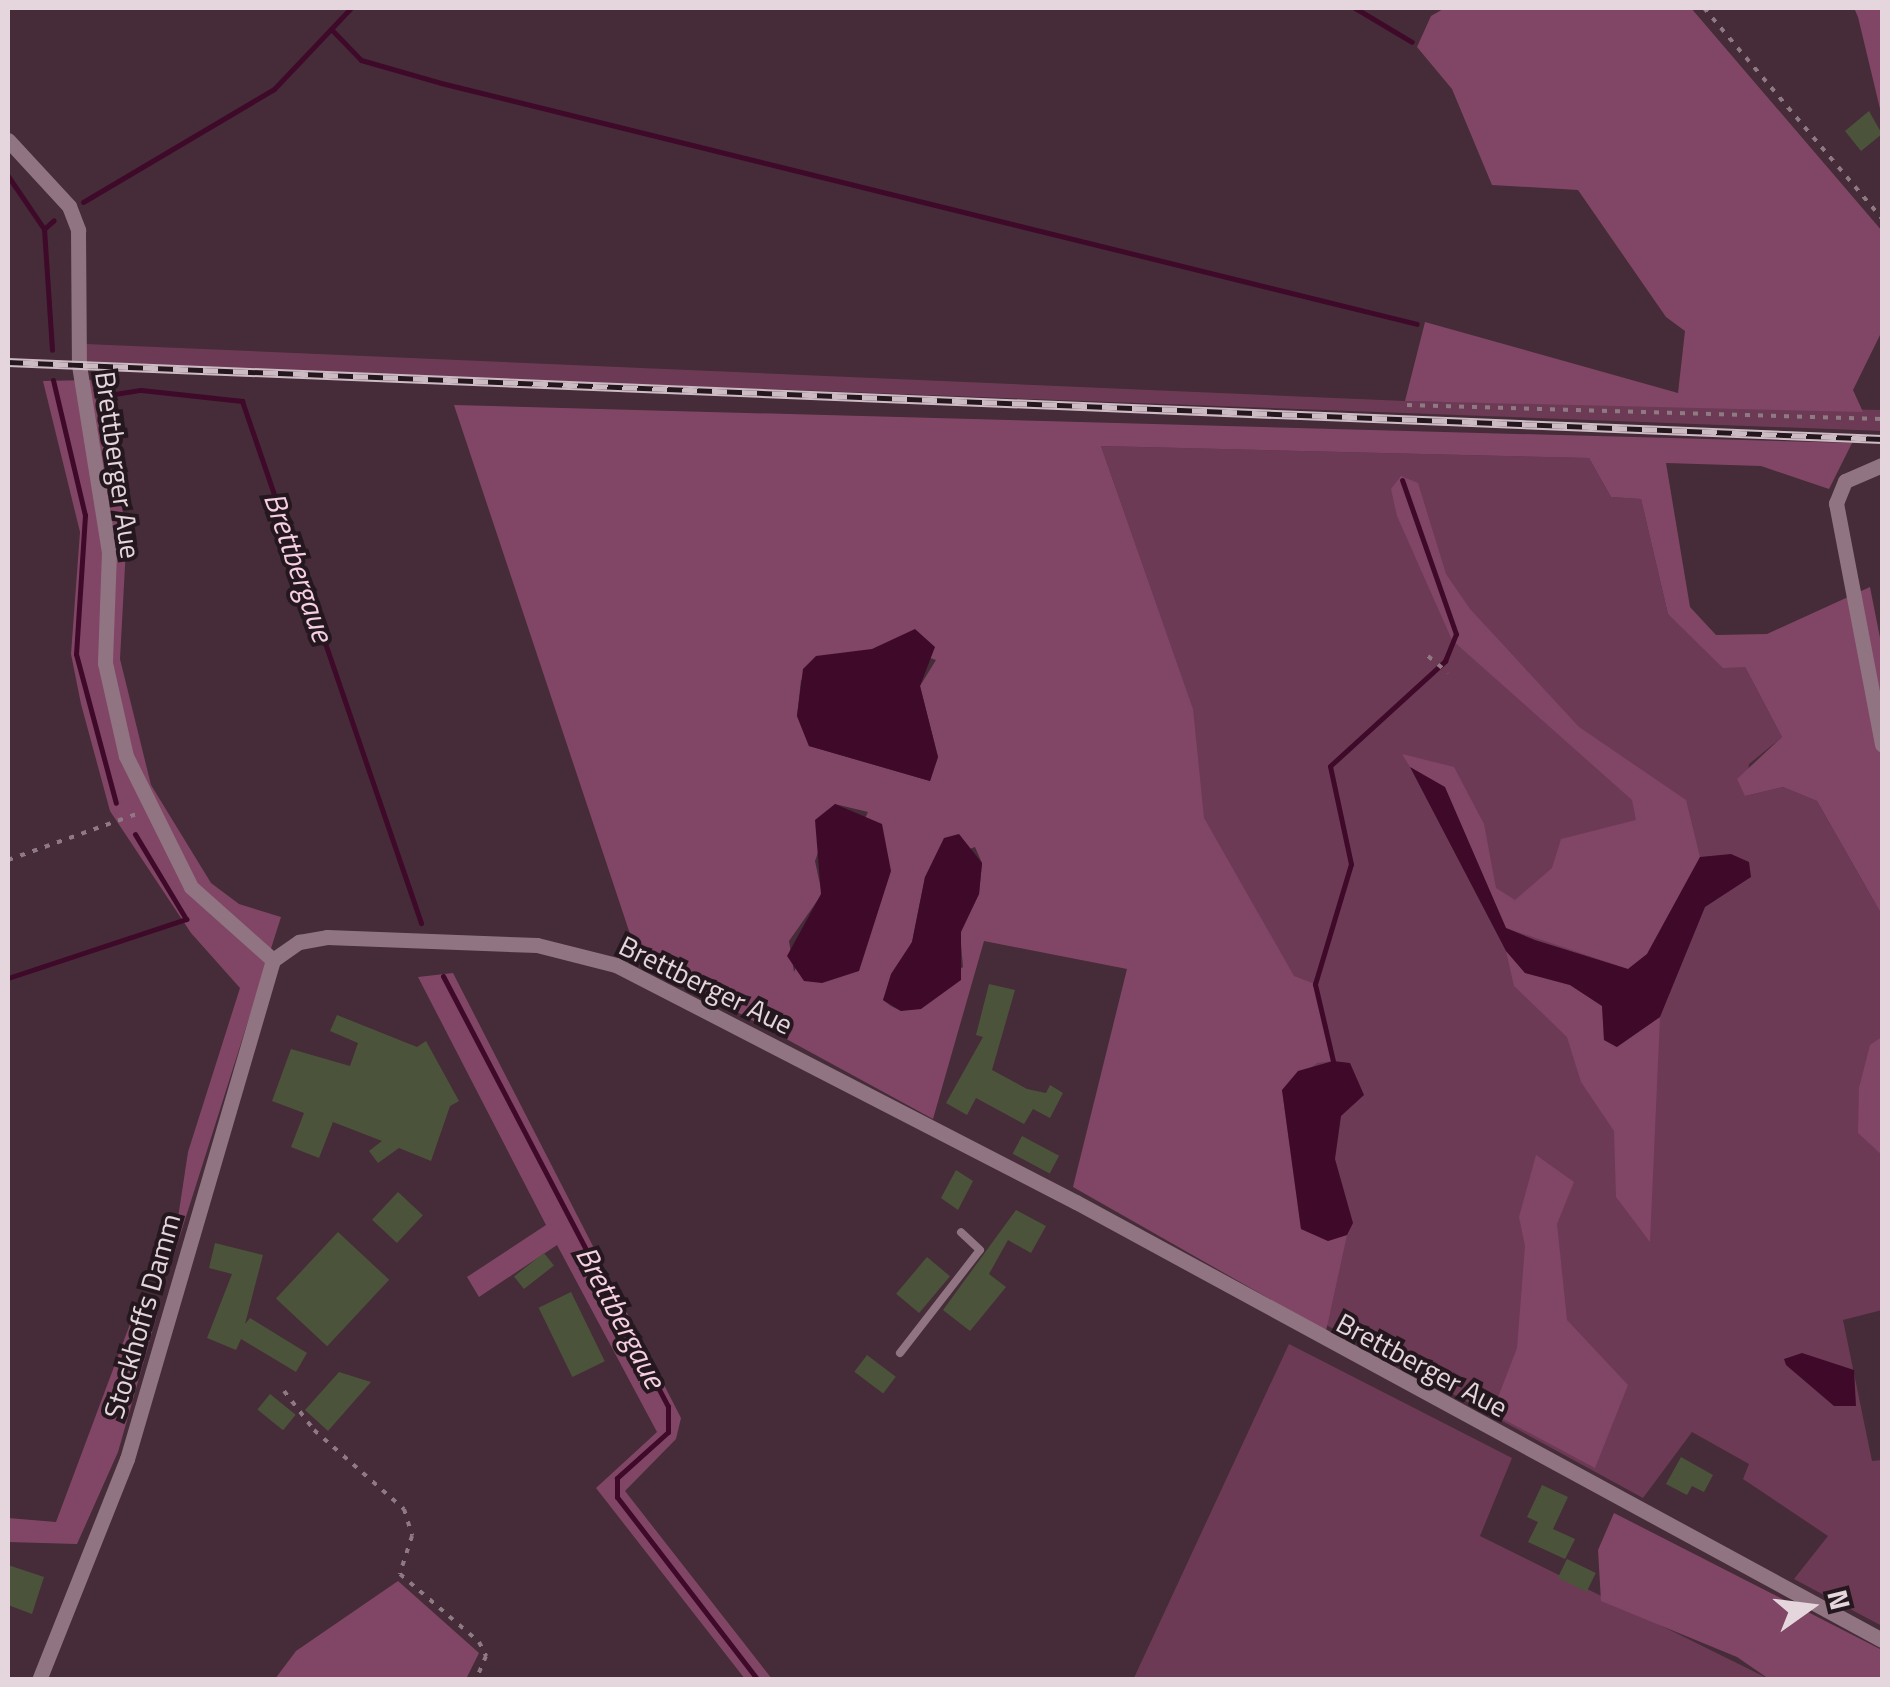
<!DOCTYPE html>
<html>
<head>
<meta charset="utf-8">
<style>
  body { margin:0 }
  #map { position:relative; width:1890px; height:1687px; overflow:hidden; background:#452c38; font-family:"Titillium Web",sans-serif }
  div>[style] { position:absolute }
  .green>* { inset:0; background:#6d3a55 }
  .forest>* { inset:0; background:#814666 }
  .water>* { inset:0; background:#3f092a }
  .stream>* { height:5px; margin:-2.5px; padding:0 2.5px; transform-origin:2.5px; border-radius:2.5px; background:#3f092a }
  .building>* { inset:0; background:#4b543a; transform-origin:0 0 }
  .path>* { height:4px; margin-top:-2px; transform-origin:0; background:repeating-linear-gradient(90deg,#8f7a84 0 5px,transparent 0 13px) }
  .lane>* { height:8px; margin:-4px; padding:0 4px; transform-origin:4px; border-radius:4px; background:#917482 }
  .street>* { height:15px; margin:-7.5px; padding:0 7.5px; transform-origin:7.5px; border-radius:7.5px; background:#917482 }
  .rail>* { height:9px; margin-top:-4.5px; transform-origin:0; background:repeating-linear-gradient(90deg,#24181e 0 15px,#cdbbc4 0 30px); box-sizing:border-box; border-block:2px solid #cdbbc4 }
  span { translate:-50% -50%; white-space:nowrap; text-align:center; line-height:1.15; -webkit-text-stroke:8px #24181e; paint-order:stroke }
  .street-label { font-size:28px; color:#e5d5dd }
  .water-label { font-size:30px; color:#f6d0e2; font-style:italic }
  .frame { position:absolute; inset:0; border:10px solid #e5d5dd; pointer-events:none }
  .north { position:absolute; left:1760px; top:1557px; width:100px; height:100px; -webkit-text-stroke:8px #24181e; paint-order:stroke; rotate:76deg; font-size:28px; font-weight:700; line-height:40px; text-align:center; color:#e5d5dd }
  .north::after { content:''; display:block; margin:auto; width:35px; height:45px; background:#e5d5dd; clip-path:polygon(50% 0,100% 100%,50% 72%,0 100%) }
</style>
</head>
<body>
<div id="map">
  <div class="green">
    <div style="clip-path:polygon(86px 344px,1405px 401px,1882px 410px,1882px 431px,236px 369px,86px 361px)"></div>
    <div style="clip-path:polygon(1101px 446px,1589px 458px,1611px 497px,1641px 499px,1668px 614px,1745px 667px,1782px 737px,1749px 764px,1745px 796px,1783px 787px,1817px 801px,1882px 915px,1882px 1310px,1843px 1320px,1872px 1461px,1882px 1460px,1882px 1626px,1794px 1579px,1828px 1536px,1743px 1479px,1749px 1464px,1692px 1432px,1643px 1498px,1074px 1187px,1193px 710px)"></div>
    <div style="clip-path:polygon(1289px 1344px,1512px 1458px,1480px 1536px,1769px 1679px,1133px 1680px)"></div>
  </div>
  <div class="forest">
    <div style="clip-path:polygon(1445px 8px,1691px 8px,1882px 231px,1882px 331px,1853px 390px,1863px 412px,1405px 401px,1425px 322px,1678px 393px,1685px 331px,1666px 317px,1578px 190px,1492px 185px,1452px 89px,1417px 47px,1431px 16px)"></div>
    <div style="clip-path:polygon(1854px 8px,1882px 8px,1882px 117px,1858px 17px)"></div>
    <div style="clip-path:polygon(91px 380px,127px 529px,120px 659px,151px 785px,211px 883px,239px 904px,281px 917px,171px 1264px,188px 1152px,240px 988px,191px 933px,110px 811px,81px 704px,71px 654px,80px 532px,43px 381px)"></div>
    <div style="clip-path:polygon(evenodd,454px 405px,1852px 443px,1829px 489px,1761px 466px,1666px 463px,1690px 607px,1716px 635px,1767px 634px,1870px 587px,1882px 648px,1882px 915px,1817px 801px,1783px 787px,1745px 796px,1737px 779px,1782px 737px,1745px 667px,1723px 668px,1668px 614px,1641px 499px,1611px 497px,1589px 458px,1101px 446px,1193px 709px,1204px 818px,1294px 976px,1315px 984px,1333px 1061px,1317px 1063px,1282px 1090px,1301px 1229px,1328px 1241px,1347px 1235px,1326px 1331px,1073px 1187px,1127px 969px,984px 941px,933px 1119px,638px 958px,454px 405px,888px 643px,936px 660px,920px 686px,938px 757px,930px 781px,809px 746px,797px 716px,801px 680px,888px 643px,454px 405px,835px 804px,868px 812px,794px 972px,789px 941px,822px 894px,815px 861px,835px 804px,454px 405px,975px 847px,982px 863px,979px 894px,960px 932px,963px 967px,901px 1011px,891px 1006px,883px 1000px,912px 942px,925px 877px,939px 860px,975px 847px)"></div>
    <div style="clip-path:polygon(1401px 476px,1418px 483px,1446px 574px,1470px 609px,1579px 727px,1686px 800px,1700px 857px,1647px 954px,1628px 969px,1506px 928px,1445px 788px,1410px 767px,1402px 754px,1454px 767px,1484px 824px,1496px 888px,1515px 900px,1552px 868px,1561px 839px,1636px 820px,1632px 800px,1452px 640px,1397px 516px,1391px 489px)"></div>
    <div style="clip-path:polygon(1506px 951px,1525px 973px,1570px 985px,1602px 1006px,1604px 1040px,1616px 1047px,1660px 1017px,1650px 1242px,1616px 1197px,1614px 1131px,1581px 1082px,1567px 1037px,1514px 986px)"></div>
    <div style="clip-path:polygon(453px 973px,681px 1418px,676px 1439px,625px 1491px,772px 1679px,745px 1679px,596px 1488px,657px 1432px,557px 1245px,479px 1297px,467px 1277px,546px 1225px,418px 977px)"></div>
    <div style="clip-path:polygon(1882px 1037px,1882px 1155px,1858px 1133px,1859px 1088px,1870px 1045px)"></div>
    <div style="clip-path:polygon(1536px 1155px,1574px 1182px,1557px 1224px,1567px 1320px,1628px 1385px,1595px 1468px,1492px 1413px,1517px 1348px,1525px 1246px,1519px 1217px)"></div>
    <div style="clip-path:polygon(157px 1315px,118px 1452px,77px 1544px,8px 1542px,8px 1518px,56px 1522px,133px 1316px)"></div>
    <div style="clip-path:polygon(1614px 1513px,1882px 1650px,1882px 1679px,1769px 1679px,1737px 1657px,1601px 1601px,1598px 1550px)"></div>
    <div style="clip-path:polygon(398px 1581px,479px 1653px,466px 1679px,275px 1679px,296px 1651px)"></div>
  </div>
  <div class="water">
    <div style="clip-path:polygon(915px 629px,935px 647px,920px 686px,938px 757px,930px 781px,809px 746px,797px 716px,803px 669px,816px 656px,872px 649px)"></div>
    <div style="clip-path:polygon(1410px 767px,1445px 787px,1506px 928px,1535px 940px,1628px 969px,1647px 954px,1700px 857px,1731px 854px,1749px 862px,1751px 877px,1705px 907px,1660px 1017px,1617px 1047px,1604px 1040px,1602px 1006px,1570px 985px,1525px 973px,1506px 951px)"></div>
    <div style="clip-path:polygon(835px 804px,882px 824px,891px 871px,859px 971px,822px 983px,804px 981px,787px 956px,821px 894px,815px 820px)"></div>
    <div style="clip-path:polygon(959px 834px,982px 863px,979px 894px,961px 932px,961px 980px,921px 1009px,901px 1011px,883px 1000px,891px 974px,912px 942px,925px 877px,944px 838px)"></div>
    <div style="clip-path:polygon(1333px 1061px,1350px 1063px,1364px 1095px,1341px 1116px,1335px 1159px,1353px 1223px,1347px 1235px,1328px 1241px,1301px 1229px,1282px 1090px,1298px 1071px)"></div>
    <div style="clip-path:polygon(1802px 1353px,1854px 1370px,1856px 1406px,1834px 1406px,1786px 1365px,1784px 1359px)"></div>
  </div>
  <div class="stream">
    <div style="left:1355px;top:8px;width:66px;rotate:30.8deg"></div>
    <div style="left:331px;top:29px;width:43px;rotate:45.9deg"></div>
    <div style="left:361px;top:60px;width:83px;rotate:16deg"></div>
    <div style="left:441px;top:83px;width:1005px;rotate:13.87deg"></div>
    <div style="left:8px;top:176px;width:64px;rotate:55.8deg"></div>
    <div style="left:44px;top:229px;width:121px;rotate:86.2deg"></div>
    <div style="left:83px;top:202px;width:222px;rotate:-30.6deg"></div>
    <div style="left:274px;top:89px;width:112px;rotate:-46.5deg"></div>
    <div style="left:44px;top:229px;width:13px;rotate:-42deg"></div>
    <div style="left:53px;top:380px;width:139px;rotate:76.7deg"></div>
    <div style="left:85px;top:515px;width:139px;rotate:93.7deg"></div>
    <div style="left:76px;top:654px;width:154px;rotate:75deg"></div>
    <div style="left:102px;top:396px;width:39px;rotate:-9deg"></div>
    <div style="left:141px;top:390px;width:102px;rotate:6.2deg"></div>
    <div style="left:242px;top:401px;width:552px;rotate:71.07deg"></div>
    <div style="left:443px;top:976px;width:485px;rotate:62.4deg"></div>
    <div style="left:668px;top:1406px;width:26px;rotate:90deg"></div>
    <div style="left:668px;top:1432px;width:69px;rotate:138deg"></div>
    <div style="left:617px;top:1478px;width:19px;rotate:90deg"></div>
    <div style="left:617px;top:1497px;width:231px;rotate:52.4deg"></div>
    <div style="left:8px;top:978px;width:188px;rotate:-18.3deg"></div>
    <div style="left:186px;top:919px;width:99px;rotate:-121deg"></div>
    <div style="left:1333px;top:1061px;width:79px;rotate:-103.2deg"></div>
    <div style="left:1315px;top:984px;width:125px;rotate:-73.3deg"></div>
    <div style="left:1351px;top:864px;width:100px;rotate:-102.1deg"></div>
    <div style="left:1330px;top:766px;width:156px;rotate:-42.4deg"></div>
    <div style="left:1445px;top:661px;width:29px;rotate:-68deg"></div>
    <div style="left:1456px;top:634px;width:163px;rotate:-109.3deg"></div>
  </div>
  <div class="building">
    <div style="clip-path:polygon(1869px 111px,1882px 134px,1861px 151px,1845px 131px)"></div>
    <div style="clip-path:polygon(989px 984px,1015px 990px,992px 1070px,1027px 1089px,1046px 1093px,1050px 1085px,1063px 1093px,1050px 1118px,1033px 1109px,1024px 1124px,976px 1098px,967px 1115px,946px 1103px,983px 1037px,976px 1035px)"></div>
    <div style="clip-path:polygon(337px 1015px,417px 1047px,426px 1041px,459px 1101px,450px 1106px,431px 1161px,399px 1148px,378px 1163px,369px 1151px,382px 1141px,333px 1122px,319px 1158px,291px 1147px,304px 1113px,272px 1101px,291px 1049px,350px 1066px,358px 1043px,330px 1031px)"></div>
    <div style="left:1022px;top:1136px;width:42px;height:20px;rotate:28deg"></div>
    <div style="clip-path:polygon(956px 1170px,973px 1181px,958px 1210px,941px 1198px)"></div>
    <div style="left:398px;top:1192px;width:34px;height:38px;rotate:43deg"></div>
    <div style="clip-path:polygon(1016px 1210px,1046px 1226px,1031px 1253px,1008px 1240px,989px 1274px,1006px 1287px,970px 1331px,943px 1310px)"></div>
    <div style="left:338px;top:1232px;width:70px;height:91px;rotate:43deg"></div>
    <div style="clip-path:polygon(215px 1243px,263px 1255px,245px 1324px,250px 1318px,307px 1353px,296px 1372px,241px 1339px,236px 1350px,207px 1338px,232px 1274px,209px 1268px)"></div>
    <div style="left:544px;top:1253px;width:16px;height:38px;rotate:52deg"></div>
    <div style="left:927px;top:1257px;width:30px;height:48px;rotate:40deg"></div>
    <div style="left:571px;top:1292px;width:77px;height:36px;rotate:64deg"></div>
    <div style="left:867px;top:1355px;width:36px;height:21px;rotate:37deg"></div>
    <div style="clip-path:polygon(339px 1372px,371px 1382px,328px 1431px,305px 1410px)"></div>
    <div style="left:270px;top:1394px;width:33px;height:20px;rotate:39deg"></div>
    <div style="clip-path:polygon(1681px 1457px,1713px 1475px,1704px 1492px,1692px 1486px,1687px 1495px,1666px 1484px)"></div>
    <div style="clip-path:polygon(1542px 1485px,1568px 1497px,1553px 1529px,1575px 1539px,1565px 1559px,1528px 1542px,1538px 1522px,1527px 1517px)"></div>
    <div style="left:1567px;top:1559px;width:32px;height:21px;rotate:26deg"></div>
    <div style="clip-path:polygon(8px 1565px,44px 1577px,32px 1614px,8px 1605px)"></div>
  </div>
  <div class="path">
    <div style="left:1704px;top:8px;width:276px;rotate:49.8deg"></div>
    <div style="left:1407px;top:405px;width:475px;rotate:1.7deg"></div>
    <div style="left:1428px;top:656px;width:26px;rotate:40deg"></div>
    <div style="left:8px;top:860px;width:139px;rotate:-19.7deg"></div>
    <div style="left:284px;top:1391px;width:49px;rotate:52.4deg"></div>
    <div style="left:314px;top:1430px;width:120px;rotate:41.3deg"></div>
    <div style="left:404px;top:1509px;width:28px;rotate:73deg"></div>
    <div style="left:412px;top:1536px;width:40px;rotate:108deg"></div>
    <div style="left:400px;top:1574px;width:104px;rotate:40.7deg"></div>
    <div style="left:479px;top:1642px;width:16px;rotate:63deg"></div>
    <div style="left:486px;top:1656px;width:26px;rotate:113deg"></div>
  </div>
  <div class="lane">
    <div style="left:900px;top:1353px;width:130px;rotate:-52.2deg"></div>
    <div style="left:980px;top:1250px;width:26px;rotate:-137deg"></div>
  </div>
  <div class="street">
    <div style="left:8px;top:140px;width:90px;rotate:47.3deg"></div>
    <div style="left:69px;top:206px;width:26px;rotate:69deg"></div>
    <div style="left:78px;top:230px;width:135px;rotate:89.6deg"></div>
    <div style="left:79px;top:365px;width:189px;rotate:80.9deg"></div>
    <div style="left:109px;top:552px;width:111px;rotate:92.1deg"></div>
    <div style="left:105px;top:663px;width:95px;rotate:77.3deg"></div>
    <div style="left:126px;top:756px;width:146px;rotate:63.6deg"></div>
    <div style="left:191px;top:887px;width:110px;rotate:41.7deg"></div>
    <div style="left:1882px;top:465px;width:40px;rotate:156.6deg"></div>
    <div style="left:1845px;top:481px;width:24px;rotate:112deg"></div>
    <div style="left:1836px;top:503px;width:246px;rotate:79.2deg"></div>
    <div style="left:273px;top:960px;width:32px;rotate:-35deg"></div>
    <div style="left:299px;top:942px;width:28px;rotate:-10deg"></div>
    <div style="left:327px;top:937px;width:210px;rotate:2.2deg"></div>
    <div style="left:537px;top:945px;width:81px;rotate:14.2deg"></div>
    <div style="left:616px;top:965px;width:517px;rotate:27.26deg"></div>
    <div style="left:1076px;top:1202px;width:917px;rotate:28.52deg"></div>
    <div style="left:39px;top:1680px;width:238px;rotate:-68.3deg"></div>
    <div style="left:127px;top:1459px;width:520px;rotate:-73.69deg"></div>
  </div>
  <div class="rail">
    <div style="left:8px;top:362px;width:1876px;rotate:2.35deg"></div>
  </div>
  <div class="street-label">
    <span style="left:118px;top:465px;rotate:82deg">Brettberger Aue</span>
    <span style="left:706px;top:985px;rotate:26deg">Brettberger Aue</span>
    <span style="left:142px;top:1316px;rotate:-74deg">Stockhoffs Damm</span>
    <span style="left:1422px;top:1365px;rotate:28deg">Brettberger Aue</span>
  </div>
  <div class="water-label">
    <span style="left:299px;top:567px;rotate:71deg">Brettbergaue</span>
    <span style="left:621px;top:1317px;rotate:62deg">Brettbergaue</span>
  </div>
  <div class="frame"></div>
  <div class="north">N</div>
</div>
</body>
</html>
